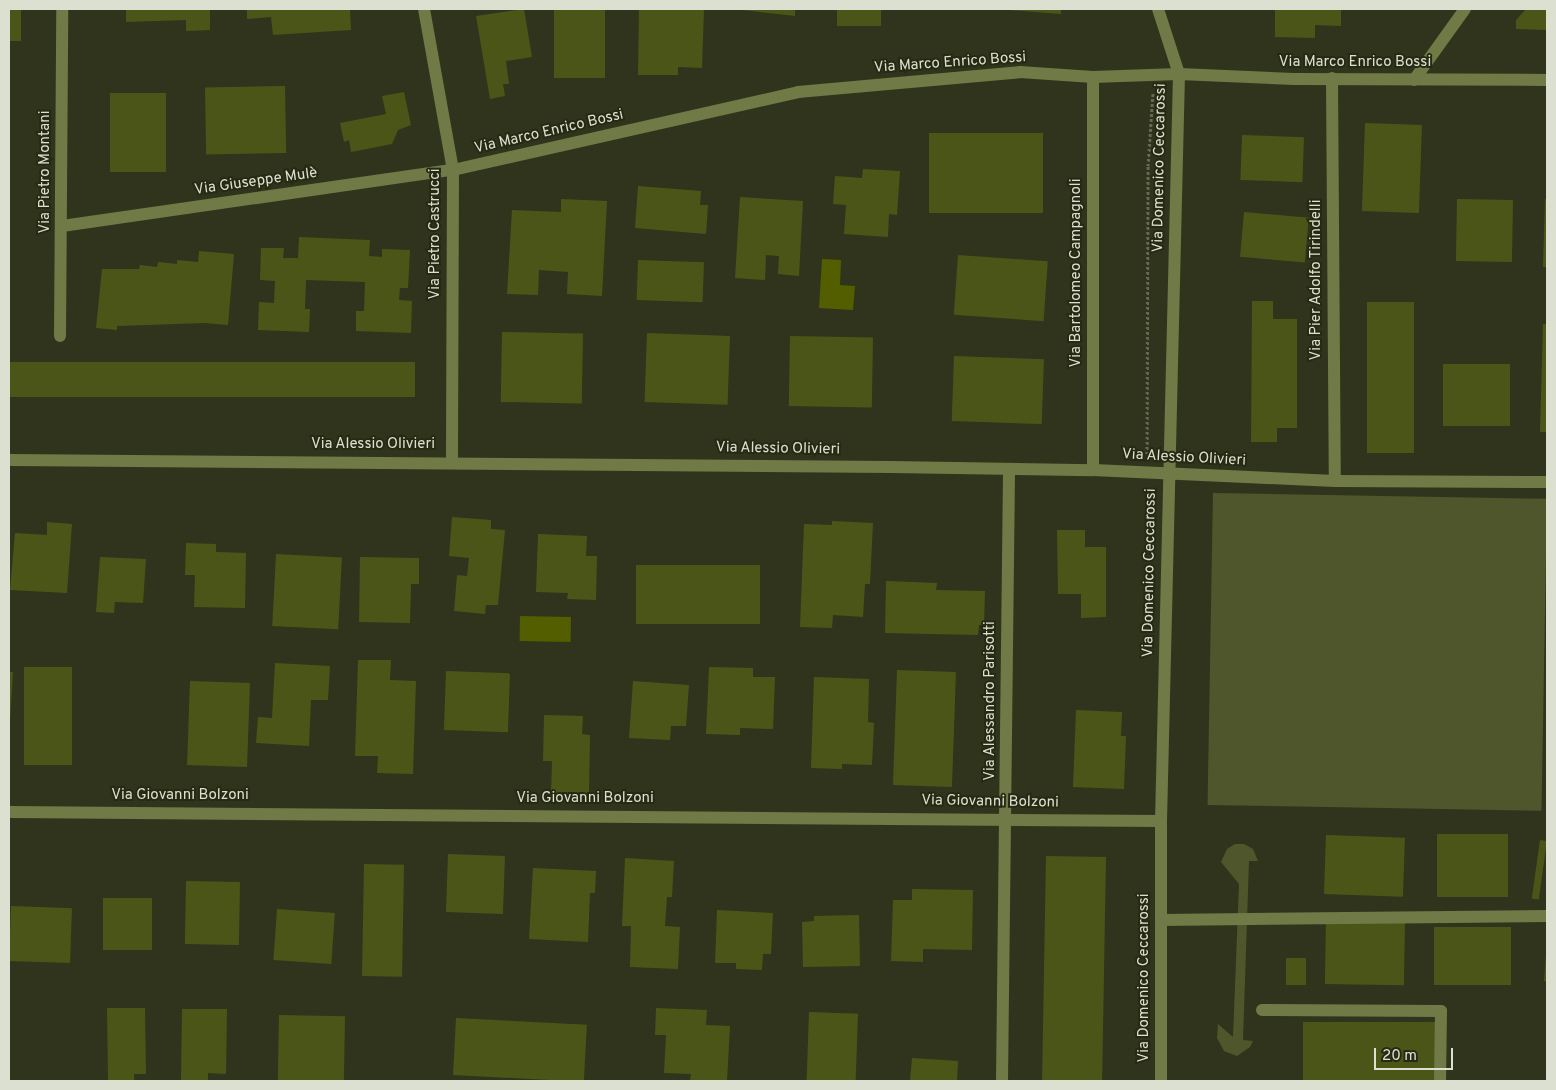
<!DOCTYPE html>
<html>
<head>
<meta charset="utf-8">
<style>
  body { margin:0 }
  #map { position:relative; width:1556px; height:1090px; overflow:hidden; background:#30341c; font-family:Overpass,sans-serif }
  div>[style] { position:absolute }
  .green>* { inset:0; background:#4f562b; transform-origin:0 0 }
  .water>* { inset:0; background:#535e01; transform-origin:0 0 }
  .building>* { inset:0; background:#4c5518; transform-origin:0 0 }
  .path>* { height:3px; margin-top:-1.5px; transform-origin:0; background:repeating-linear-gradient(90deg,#666a55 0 2.5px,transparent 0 5px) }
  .minor>* { height:12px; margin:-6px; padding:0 6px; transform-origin:6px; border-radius:6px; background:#707a46 }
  span { translate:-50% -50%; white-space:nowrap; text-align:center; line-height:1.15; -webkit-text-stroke:4px #262a12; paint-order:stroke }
  .street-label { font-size:15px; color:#dce0d1 }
  .frame { position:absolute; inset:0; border:10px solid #dce0d1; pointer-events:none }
  .scale { position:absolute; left:1374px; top:1048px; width:79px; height:22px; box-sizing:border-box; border:2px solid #dce0d1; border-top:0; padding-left:6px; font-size:15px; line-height:18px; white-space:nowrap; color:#dce0d1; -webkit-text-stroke:4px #262a12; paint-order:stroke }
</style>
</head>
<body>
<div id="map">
  <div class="green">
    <div style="left:1213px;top:493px;width:334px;height:312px;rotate:1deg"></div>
    <div style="clip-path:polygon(1235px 844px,1244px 844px,1253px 849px,1258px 861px,1249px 861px,1243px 1040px,1253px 1041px,1250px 1047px,1237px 1056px,1224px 1051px,1217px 1038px,1218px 1024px,1233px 1037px,1239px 884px,1221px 862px,1227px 849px)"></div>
  </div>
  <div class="water">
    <div style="clip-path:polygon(822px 259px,841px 260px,840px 285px,855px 286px,853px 310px,819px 308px)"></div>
    <div style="left:520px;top:616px;width:51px;height:25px;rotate:1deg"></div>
  </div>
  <div class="building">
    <div style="left:9px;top:9px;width:12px;height:32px"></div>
    <div style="clip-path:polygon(126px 9px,210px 9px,210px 30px,186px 31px,186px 20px,126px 22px)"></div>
    <div style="clip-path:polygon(247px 9px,350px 9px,351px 30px,273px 35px,271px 17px,247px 19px)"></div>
    <div style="clip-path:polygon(524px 9px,532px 57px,506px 61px,509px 84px,503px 84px,505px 96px,490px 99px,476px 16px)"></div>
    <div style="left:554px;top:9px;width:51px;height:69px"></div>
    <div style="clip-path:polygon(639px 9px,704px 9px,702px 68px,678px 67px,678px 75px,638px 75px)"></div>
    <div style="clip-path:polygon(734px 9px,795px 9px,795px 16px)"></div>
    <div style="left:837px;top:9px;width:44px;height:17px"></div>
    <div style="clip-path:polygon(996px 9px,1061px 9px,1061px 14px)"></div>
    <div style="clip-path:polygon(1275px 9px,1341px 9px,1341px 26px,1315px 25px,1315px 38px,1275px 37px)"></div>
    <div style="clip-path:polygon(1526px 9px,1547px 9px,1547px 30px,1516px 29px,1516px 20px)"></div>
    <div style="left:285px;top:86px;width:67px;height:80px;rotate:89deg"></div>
    <div style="clip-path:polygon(404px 92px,411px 125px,398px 130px,392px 144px,351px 152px,349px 140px,344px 142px,340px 123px,386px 114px,382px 96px)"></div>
    <div style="left:110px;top:93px;width:56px;height:79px"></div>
    <div style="left:1365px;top:123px;width:57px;height:88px;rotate:2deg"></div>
    <div style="left:929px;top:133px;width:114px;height:80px"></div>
    <div style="left:1242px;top:135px;width:62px;height:45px;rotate:2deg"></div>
    <div style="clip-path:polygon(863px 169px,900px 171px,897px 215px,889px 214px,888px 237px,844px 234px,846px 205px,833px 204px,835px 176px,862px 178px)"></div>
    <div style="clip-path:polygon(638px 186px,701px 191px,700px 205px,708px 205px,706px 234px,635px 228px)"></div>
    <div style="clip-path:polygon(740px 197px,803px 201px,799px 276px,778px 274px,779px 256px,766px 255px,765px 280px,735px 278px)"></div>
    <div style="clip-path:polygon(561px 199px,607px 201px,602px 296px,567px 294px,568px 272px,539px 270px,538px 295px,507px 294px,512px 210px,561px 212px)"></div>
    <div style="left:1457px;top:199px;width:56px;height:62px;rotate:1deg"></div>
    <div style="clip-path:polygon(1545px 199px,1547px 199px,1547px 267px,1543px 267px)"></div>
    <div style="left:1244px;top:212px;width:65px;height:45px;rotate:5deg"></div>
    <div style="clip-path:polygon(299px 237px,370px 240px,369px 256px,382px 257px,382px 249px,410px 250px,408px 288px,400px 288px,399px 300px,412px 301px,411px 333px,356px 331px,356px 311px,364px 311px,365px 282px,306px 280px,305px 309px,310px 309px,309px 332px,258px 330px,259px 302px,274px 303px,275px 281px,260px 280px,261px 248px,284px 248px,283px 258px,298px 258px)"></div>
    <div style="clip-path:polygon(199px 251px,234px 254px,228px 325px,205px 323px,117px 326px,117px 330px,96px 328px,102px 269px,139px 269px,140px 265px,157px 267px,158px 262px,177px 264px,177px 260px,198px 262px)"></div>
    <div style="left:958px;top:255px;width:90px;height:60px;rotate:4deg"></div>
    <div style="left:638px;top:260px;width:66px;height:40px;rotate:2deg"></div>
    <div style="clip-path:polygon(1252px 301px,1273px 301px,1273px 319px,1297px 319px,1297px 428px,1277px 428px,1277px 442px,1251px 442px)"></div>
    <div style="left:1367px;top:302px;width:47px;height:151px"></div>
    <div style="clip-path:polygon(1543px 324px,1547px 324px,1547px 432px,1540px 432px)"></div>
    <div style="left:502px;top:332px;width:81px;height:70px;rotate:1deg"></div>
    <div style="left:647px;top:333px;width:83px;height:69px;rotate:2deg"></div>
    <div style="left:790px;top:336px;width:83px;height:70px;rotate:1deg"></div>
    <div style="left:954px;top:356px;width:90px;height:65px;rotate:2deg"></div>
    <div style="left:9px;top:362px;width:406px;height:35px"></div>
    <div style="left:1443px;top:364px;width:67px;height:62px"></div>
    <div style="clip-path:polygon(452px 517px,491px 520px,491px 529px,505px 530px,498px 605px,486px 605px,485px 614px,454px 611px,457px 575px,467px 576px,469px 558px,449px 556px)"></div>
    <div style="clip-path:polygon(832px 521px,873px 523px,870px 584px,865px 584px,863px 617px,833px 615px,832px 628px,800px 627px,804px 524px,832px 525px)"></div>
    <div style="clip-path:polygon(47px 522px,72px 524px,67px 593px,10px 590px,15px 533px,47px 535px)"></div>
    <div style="clip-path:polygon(1057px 530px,1085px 530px,1085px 547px,1106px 547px,1106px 617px,1081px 618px,1081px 594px,1058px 594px)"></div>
    <div style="clip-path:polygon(538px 534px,587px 536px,586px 556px,597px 556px,596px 600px,567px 599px,568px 593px,536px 592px)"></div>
    <div style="clip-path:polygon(186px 543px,216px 544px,216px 552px,246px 553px,245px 608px,194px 607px,195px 575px,185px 575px)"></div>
    <div style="left:276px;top:554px;width:66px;height:72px;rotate:3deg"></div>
    <div style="clip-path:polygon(100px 557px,146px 559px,143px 603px,115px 602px,114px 613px,96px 612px)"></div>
    <div style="clip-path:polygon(360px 557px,419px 558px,419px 584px,411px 584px,410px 623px,359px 622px)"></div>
    <div style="left:636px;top:565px;width:124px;height:59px"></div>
    <div style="clip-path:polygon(886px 581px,937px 583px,936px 590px,985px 591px,984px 625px,979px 625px,978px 635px,885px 633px)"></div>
    <div style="clip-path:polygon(358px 660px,391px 660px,390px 680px,416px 681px,413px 774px,377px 773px,378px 756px,355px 756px)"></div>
    <div style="clip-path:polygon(275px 663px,330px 666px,328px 700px,311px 700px,309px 746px,256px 743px,258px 717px,272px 718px)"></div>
    <div style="left:24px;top:667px;width:48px;height:98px"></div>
    <div style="clip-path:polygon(709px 667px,753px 668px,753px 677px,775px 677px,773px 729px,740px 728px,740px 735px,706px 734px)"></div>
    <div style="left:897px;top:670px;width:59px;height:115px;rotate:2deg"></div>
    <div style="left:446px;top:671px;width:64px;height:59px;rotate:2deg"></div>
    <div style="clip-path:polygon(9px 672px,13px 672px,10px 722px,9px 722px)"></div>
    <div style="clip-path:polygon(814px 677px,869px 679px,868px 722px,874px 723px,872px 765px,842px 764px,842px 769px,811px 768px)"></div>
    <div style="left:190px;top:681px;width:60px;height:84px;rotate:2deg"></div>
    <div style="clip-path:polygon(633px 681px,689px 685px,686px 726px,671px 726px,670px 740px,629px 738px)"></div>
    <div style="clip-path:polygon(1076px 710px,1122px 712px,1121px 736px,1126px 736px,1124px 789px,1073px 787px)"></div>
    <div style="clip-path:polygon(544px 715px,583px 716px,582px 734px,590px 735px,589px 794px,551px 794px,552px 761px,543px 761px)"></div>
    <div style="left:1437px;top:834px;width:71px;height:63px"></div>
    <div style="left:1326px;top:835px;width:79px;height:59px;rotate:2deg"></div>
    <div style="left:1540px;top:840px;width:7px;height:59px;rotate:8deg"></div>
    <div style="left:448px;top:854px;width:57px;height:58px;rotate:2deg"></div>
    <div style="left:1046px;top:856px;width:60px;height:225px;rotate:1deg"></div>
    <div style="clip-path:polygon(625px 858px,674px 861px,672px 897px,667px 897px,665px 926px,680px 927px,678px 969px,630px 967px,631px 926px,622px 926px)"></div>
    <div style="left:364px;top:864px;width:40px;height:112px;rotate:1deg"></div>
    <div style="clip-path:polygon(533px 868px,596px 871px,595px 893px,590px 893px,588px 942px,529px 939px)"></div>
    <div style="left:186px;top:881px;width:54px;height:63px;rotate:1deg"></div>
    <div style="clip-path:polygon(912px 889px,973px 890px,972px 950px,923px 949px,923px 962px,891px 961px,893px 900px,912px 900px)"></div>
    <div style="left:103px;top:898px;width:49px;height:52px"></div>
    <div style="left:11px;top:906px;width:61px;height:55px;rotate:2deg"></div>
    <div style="left:277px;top:909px;width:58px;height:51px;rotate:4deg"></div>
    <div style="clip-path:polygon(717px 910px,773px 913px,771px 954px,763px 954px,762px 970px,736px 969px,736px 963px,715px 963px)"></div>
    <div style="clip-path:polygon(859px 915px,860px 966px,803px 967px,802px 922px,814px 921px,814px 916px)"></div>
    <div style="left:1326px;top:921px;width:79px;height:63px;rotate:1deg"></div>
    <div style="left:1434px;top:927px;width:77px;height:58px"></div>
    <div style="clip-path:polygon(1546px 954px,1547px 954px,1547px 982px,1544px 981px)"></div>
    <div style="left:1286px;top:958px;width:20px;height:27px"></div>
    <div style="clip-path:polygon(107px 1008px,145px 1008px,146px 1074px,134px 1074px,134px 1081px,108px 1081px)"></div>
    <div style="clip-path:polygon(656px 1008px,707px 1010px,706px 1025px,730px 1026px,727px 1081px,690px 1081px,691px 1074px,664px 1073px,666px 1035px,655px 1035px)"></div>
    <div style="clip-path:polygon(182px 1009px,227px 1009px,226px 1074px,208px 1073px,208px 1081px,181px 1081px)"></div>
    <div style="left:809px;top:1012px;width:49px;height:69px;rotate:2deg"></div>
    <div style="left:279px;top:1015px;width:66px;height:66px;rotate:1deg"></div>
    <div style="left:456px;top:1018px;width:131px;height:57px;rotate:3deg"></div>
    <div style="left:1436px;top:1022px;width:59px;height:133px;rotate:90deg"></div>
    <div style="clip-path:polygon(912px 1058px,958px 1061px,957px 1081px,910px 1081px)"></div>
  </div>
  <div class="path">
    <div style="left:1147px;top:454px;width:288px;rotate:-89.8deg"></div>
    <div style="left:1148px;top:166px;width:73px;rotate:-86.1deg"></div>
  </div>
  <div class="minor">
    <div style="left:424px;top:9px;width:164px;rotate:79.8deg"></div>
    <div style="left:453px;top:170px;width:292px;rotate:90.2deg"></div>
    <div style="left:1158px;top:9px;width:68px;rotate:72.1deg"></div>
    <div style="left:1179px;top:74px;width:747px;rotate:91.38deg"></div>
    <div style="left:1161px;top:821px;width:260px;rotate:90deg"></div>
    <div style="left:1332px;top:78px;width:403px;rotate:89.6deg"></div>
    <div style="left:1414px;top:80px;width:87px;rotate:-54.3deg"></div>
    <div style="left:62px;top:226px;width:395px;rotate:-8.2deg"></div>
    <div style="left:453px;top:170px;width:354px;rotate:-12.7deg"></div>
    <div style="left:798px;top:92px;width:223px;rotate:-5.1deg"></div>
    <div style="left:1020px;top:72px;width:73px;rotate:3.9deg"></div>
    <div style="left:1093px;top:77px;width:86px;rotate:-2deg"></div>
    <div style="left:1179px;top:74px;width:115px;rotate:2.5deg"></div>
    <div style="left:1294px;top:79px;width:253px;rotate:0.2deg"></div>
    <div style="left:60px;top:336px;width:327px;rotate:-89.6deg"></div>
    <div style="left:9px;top:460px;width:882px;rotate:0.45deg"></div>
    <div style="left:891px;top:467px;width:202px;rotate:0.9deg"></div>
    <div style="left:1093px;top:470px;width:242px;rotate:2.6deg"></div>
    <div style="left:1335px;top:481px;width:212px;rotate:0.3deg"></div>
    <div style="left:1093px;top:470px;width:393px;rotate:-90deg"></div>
    <div style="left:9px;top:812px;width:1152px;rotate:0.45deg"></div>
    <div style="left:1161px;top:920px;width:386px;rotate:-0.6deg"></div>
    <div style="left:1262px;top:1010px;width:179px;rotate:0.3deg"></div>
    <div style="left:1441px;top:1011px;width:70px;rotate:90.8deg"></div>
    <div style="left:1002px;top:1081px;width:610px;rotate:-89.34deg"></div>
  </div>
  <div class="street-label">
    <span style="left:950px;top:63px;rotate:-4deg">Via Marco Enrico Bossi</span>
    <span style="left:1355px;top:63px">Via Marco Enrico Bossi</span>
    <span style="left:549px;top:132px;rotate:-13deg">Via Marco Enrico Bossi</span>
    <span style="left:1160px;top:168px;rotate:-89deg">Via Domenico Ceccarossi</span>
    <span style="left:46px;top:172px;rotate:-90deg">Via Pietro Montani</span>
    <span style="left:256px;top:182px;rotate:-8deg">Via Giuseppe Mulè</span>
    <span style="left:436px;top:234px;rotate:-90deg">Via Pietro Castrucci</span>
    <span style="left:1077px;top:273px;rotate:-90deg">Via Bartolomeo Campagnoli</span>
    <span style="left:1317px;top:280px;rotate:-90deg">Via Pier Adolfo Tirindelli</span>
    <span style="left:373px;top:445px">Via Alessio Olivieri</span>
    <span style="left:778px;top:449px;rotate:1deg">Via Alessio Olivieri</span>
    <span style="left:1184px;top:458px;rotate:3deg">Via Alessio Olivieri</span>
    <span style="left:1150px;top:573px;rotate:-89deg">Via Domenico Ceccarossi</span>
    <span style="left:991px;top:701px;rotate:-90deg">Via Alessandro Parisotti</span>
    <span style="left:180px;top:796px">Via Giovanni Bolzoni</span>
    <span style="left:585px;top:799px">Via Giovanni Bolzoni</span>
    <span style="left:990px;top:802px;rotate:1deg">Via Giovanni Bolzoni</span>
    <span style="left:1145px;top:978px;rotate:-90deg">Via Domenico Ceccarossi</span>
  </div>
  <div class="frame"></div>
  <div class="scale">20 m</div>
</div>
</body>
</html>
